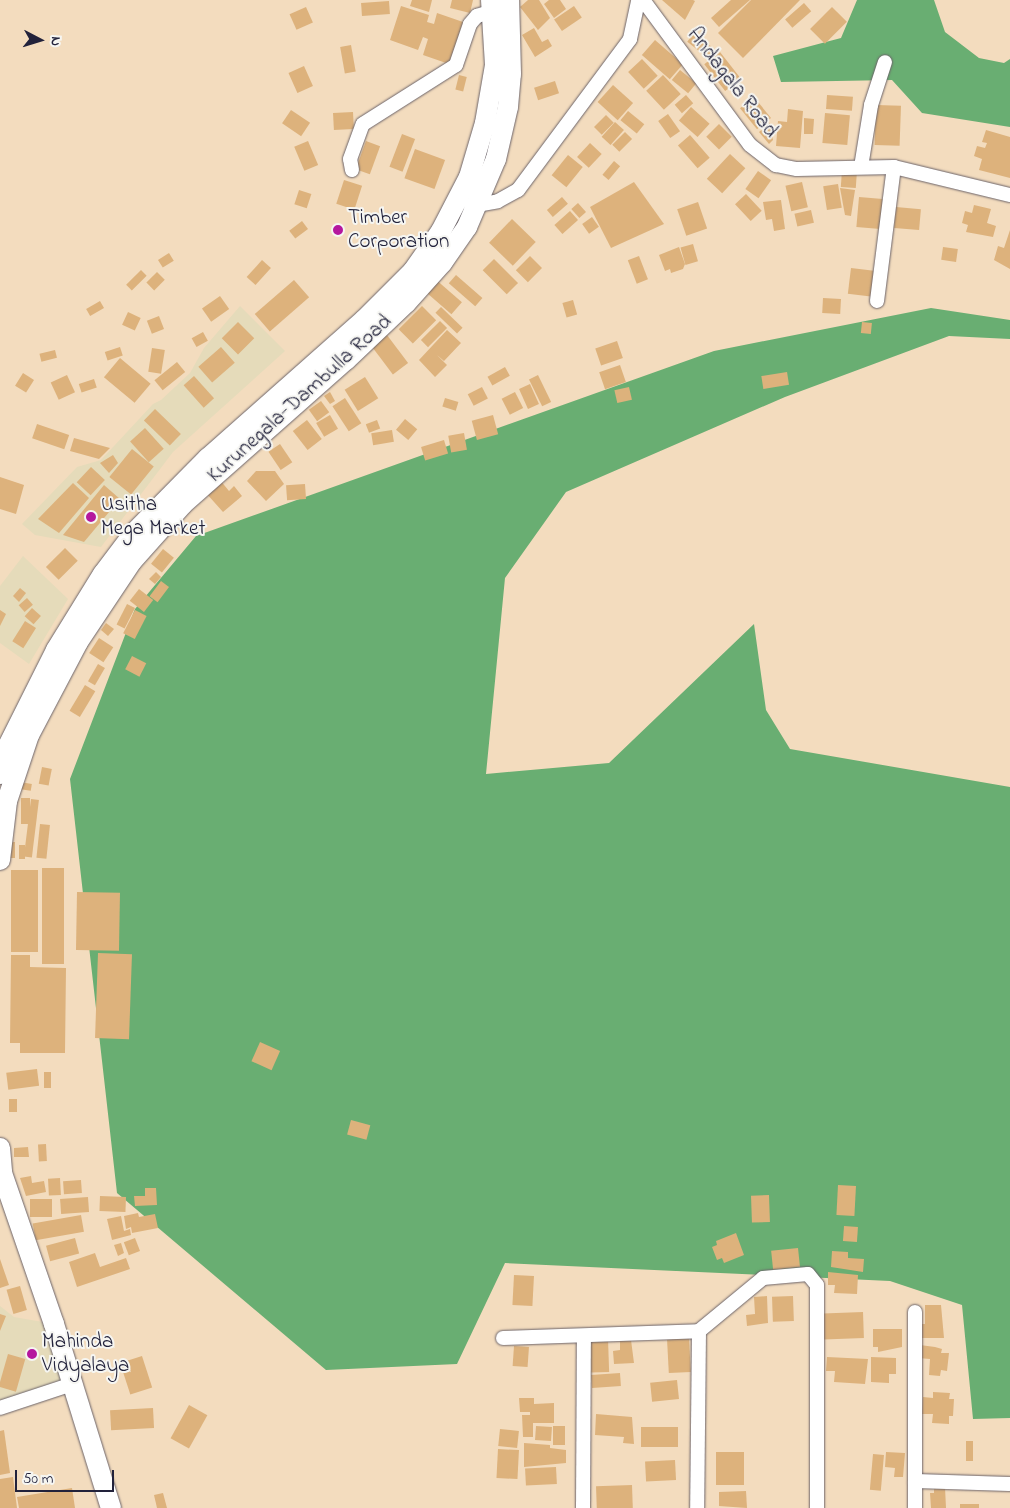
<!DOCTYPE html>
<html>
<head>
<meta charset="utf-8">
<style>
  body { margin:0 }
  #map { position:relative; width:1010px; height:1508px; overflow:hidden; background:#f3dcbe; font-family:"Indie Flower",sans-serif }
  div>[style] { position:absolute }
  .built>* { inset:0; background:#e5dbba }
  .forest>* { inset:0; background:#69ae72 }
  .building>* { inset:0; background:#ddb27c; transform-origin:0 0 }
  .roads { filter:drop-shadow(0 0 1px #6b6369) drop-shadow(0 0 1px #6b6369) }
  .minor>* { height:14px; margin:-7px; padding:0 7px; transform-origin:7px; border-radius:7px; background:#fff }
  .highway>* { height:20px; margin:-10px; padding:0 10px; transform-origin:10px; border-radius:10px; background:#fff }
  .dots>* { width:14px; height:14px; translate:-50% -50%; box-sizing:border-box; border:2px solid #f6f6f2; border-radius:50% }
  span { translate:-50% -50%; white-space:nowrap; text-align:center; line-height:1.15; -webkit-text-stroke:4px #f6f6f2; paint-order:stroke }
  .street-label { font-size:21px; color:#22223b }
  .poi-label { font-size:21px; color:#22223b }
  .left { translate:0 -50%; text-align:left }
  .north { position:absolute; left:15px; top:15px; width:50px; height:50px; -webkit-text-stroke:4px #f6f6f2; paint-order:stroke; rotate:95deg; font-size:14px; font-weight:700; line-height:20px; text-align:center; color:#22223b }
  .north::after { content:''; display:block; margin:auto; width:18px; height:22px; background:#22223b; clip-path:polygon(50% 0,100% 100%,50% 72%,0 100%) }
  .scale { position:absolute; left:15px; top:1470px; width:99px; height:22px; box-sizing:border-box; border:2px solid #22223b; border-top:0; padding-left:6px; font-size:15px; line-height:18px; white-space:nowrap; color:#22223b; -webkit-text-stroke:4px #f6f6f2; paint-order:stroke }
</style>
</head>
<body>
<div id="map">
  <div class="built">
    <div style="clip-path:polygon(240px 306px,285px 351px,173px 452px,101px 547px,35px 535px,22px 524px,77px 467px,101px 460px,153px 404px,161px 400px,190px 373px,204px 348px)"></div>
    <div style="clip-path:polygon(23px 556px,68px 599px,29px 664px,0 643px,0 586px)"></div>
    <div style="clip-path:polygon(0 1306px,14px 1317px,54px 1324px,72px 1384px,0 1408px)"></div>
  </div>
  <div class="forest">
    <div style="clip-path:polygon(857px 0,934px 0,945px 32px,979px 58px,1004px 63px,1010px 59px,1010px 127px,922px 113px,892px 80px,781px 82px,773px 56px,841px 38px)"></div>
    <div style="clip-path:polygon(931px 308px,1010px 320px,1010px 339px,949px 336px,785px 397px,566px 492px,505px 578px,486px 774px,609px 763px,754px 624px,766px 710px,790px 749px,1010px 787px,1010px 1418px,973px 1419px,962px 1305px,890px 1281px,505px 1263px,457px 1364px,326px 1370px,117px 1193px,70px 779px,135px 609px,196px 536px,714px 351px)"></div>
  </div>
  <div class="building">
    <div style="clip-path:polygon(412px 0,432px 0,429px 12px,410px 6px)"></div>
    <div style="clip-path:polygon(452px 0,473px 0,470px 13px,450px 8px)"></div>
    <div style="clip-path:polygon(528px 0,539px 0,550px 18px,538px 30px,520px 7px)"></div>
    <div style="clip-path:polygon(549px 0,560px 0,566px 9px,554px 18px,544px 4px)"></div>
    <div style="clip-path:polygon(662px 0,693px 0,695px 1px,685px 20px)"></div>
    <div style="clip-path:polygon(731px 0,750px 0,719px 27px,711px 18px)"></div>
    <div style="clip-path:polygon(751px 0,800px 0,743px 58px,718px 33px)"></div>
    <div style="left:389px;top:1px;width:13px;height:28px;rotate:86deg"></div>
    <div style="left:804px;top:3px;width:11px;height:25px;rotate:49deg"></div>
    <div style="clip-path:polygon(401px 6px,429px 15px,427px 22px,434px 24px,437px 13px,463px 22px,449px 64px,423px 55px,428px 39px,423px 37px,418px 50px,390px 40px)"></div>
    <div style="left:574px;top:6px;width:14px;height:24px;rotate:56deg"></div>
    <div style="left:306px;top:7px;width:17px;height:18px;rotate:66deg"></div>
    <div style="left:832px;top:7px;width:21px;height:31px;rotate:45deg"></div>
    <div style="clip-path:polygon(534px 28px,542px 42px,548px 39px,552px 46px,535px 57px,522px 35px)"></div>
    <div style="left:694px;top:33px;width:28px;height:11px;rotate:38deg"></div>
    <div style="left:655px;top:40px;width:37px;height:20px;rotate:41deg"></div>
    <div style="left:351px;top:45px;width:27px;height:11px;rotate:80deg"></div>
    <div style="left:720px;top:52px;width:34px;height:20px;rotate:52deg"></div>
    <div style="left:642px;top:59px;width:23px;height:19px;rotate:47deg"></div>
    <div style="left:304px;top:66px;width:22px;height:17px;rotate:66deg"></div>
    <div style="left:680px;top:70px;width:21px;height:13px;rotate:39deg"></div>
    <div style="left:459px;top:75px;width:8px;height:15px;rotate:14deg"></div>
    <div style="left:663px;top:75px;width:26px;height:23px;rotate:47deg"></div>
    <div style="left:555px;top:81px;width:13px;height:22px;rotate:72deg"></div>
    <div style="left:613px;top:85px;width:27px;height:23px;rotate:42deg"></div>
    <div style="left:686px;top:95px;width:11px;height:15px;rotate:49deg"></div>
    <div style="left:827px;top:95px;width:26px;height:14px;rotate:4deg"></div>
    <div style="left:754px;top:97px;width:27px;height:18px;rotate:51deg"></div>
    <div style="left:876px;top:105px;width:25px;height:40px;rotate:2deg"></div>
    <div style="left:691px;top:107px;width:25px;height:18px;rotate:42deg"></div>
    <div style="clip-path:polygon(788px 109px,803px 111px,800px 148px,776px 146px,778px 121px,787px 122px)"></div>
    <div style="left:291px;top:110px;width:23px;height:16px;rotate:34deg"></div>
    <div style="left:628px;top:111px;width:21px;height:12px;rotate:39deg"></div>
    <div style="left:353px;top:112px;width:17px;height:20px;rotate:87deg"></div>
    <div style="left:825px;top:113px;width:25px;height:30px;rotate:5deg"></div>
    <div style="left:668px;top:114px;width:21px;height:12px;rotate:55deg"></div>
    <div style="left:606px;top:115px;width:11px;height:17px;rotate:45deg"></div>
    <div style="clip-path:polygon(804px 118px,814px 119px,813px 134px,804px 134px)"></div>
    <div style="left:615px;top:122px;width:12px;height:20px;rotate:42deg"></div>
    <div style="clip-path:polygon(770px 123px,773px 140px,769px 144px,759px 132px)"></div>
    <div style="left:719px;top:124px;width:18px;height:18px;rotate:45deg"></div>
    <div style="clip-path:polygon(986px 130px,1010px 137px,1010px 178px,979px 170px,982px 159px,974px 156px,977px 146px,985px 148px,987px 143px,982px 142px)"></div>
    <div style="left:625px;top:132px;width:10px;height:18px;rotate:45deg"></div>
    <div style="left:402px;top:134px;width:14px;height:35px;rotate:21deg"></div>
    <div style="left:690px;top:135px;width:30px;height:16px;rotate:49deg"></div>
    <div style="left:308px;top:141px;width:26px;height:15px;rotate:67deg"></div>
    <div style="left:366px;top:141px;width:15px;height:30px;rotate:20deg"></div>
    <div style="left:590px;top:143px;width:16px;height:19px;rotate:43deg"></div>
    <div style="left:415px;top:149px;width:32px;height:31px;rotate:20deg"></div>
    <div style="left:730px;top:154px;width:21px;height:34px;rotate:43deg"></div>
    <div style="left:568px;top:155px;width:19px;height:26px;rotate:39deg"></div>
    <div style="left:614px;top:161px;width:8px;height:18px;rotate:40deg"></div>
    <div style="left:842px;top:170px;width:15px;height:17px;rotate:4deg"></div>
    <div style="left:758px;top:171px;width:16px;height:22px;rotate:35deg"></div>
    <div style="left:344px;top:180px;width:19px;height:25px;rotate:18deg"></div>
    <div style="clip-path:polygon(634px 182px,664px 224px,611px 248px,590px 207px)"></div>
    <div style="left:802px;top:182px;width:26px;height:17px;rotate:77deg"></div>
    <div style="left:838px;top:184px;width:24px;height:15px;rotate:81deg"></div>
    <div style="clip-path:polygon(840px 188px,855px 190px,851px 216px,845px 215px)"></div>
    <div style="left:299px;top:190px;width:13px;height:15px;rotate:18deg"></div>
    <div style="left:746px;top:194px;width:23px;height:15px;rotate:47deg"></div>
    <div style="left:562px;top:197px;width:9px;height:20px;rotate:49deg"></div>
    <div style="left:859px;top:197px;width:24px;height:30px;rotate:5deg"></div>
    <div style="clip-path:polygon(781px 200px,785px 229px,774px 231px,772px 219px,766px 220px,763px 202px)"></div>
    <div style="left:698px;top:202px;width:28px;height:22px;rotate:71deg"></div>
    <div style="left:578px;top:203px;width:12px;height:9px;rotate:48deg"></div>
    <div style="clip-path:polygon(974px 205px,991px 209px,987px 223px,996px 226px,993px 237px,966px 232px,968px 225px,962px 223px,965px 211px,972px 213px)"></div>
    <div style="left:896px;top:207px;width:25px;height:21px;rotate:5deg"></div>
    <div style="left:811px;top:210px;width:13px;height:17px;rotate:77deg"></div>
    <div style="left:570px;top:211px;width:12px;height:21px;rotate:48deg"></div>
    <div style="left:592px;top:217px;width:12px;height:12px;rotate:55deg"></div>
    <div style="left:512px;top:219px;width:33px;height:33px;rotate:44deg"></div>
    <div style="left:302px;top:221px;width:10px;height:16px;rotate:53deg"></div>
    <div style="clip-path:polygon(1010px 230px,1010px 269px,994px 260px,998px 246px,1004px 248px)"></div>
    <div style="left:693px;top:244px;width:18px;height:13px;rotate:74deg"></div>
    <div style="clip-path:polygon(679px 247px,685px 264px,683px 269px,671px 273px,670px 269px,665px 271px,659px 255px)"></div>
    <div style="left:943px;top:247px;width:15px;height:13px;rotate:8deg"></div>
    <div style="left:169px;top:253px;width:9px;height:13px;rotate:58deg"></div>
    <div style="left:530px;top:256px;width:17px;height:20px;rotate:45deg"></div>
    <div style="left:639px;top:256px;width:25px;height:12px;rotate:69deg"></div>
    <div style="left:494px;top:259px;width:34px;height:16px;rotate:45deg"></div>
    <div style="left:262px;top:260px;width:12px;height:23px;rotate:42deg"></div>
    <div style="left:851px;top:268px;width:23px;height:26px;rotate:7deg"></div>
    <div style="left:141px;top:270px;width:8px;height:21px;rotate:45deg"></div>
    <div style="left:157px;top:272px;width:11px;height:15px;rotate:45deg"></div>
    <div style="left:456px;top:275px;width:35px;height:11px;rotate:41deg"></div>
    <div style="left:434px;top:278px;width:37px;height:16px;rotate:41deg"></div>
    <div style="left:294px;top:280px;width:23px;height:52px;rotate:49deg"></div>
    <div style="left:220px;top:296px;width:16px;height:22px;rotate:55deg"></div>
    <div style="left:823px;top:298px;width:18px;height:15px;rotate:3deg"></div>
    <div style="left:573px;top:300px;width:15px;height:11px;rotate:74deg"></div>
    <div style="left:100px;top:301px;width:8px;height:16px;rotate:60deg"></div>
    <div style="left:422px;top:306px;width:20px;height:33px;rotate:45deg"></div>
    <div style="left:441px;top:307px;width:30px;height:8px;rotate:44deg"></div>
    <div style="left:128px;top:312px;width:14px;height:14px;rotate:25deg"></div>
    <div style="left:159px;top:316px;width:14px;height:13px;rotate:69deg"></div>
    <div style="left:440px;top:321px;width:10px;height:27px;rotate:45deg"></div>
    <div style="left:238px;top:322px;width:23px;height:23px;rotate:45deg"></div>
    <div style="left:862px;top:322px;width:10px;height:11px;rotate:6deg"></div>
    <div style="clip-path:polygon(447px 330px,461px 343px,444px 361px,437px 355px,447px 365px,435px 377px,419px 360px)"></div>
    <div style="left:203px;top:332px;width:10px;height:13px;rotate:61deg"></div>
    <div style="left:387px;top:335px;width:35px;height:19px;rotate:53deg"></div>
    <div style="left:617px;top:341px;width:18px;height:23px;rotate:71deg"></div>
    <div style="left:120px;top:347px;width:9px;height:16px;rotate:72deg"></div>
    <div style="left:221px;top:347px;width:21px;height:30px;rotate:49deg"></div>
    <div style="left:152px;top:348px;width:13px;height:24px;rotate:9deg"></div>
    <div style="left:55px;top:350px;width:8px;height:16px;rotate:76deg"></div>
    <div style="left:120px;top:358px;width:40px;height:25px;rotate:40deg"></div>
    <div style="left:177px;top:362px;width:13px;height:29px;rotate:51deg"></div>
    <div style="left:620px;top:365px;width:18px;height:22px;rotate:71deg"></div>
    <div style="left:505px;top:367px;width:10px;height:20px;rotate:61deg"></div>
    <div style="left:787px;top:372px;width:13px;height:26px;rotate:81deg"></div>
    <div style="left:23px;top:373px;width:13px;height:15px;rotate:32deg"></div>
    <div style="left:67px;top:375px;width:19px;height:18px;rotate:65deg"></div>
    <div style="left:538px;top:375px;width:30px;height:10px;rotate:64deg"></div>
    <div style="left:194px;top:376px;width:30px;height:14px;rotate:48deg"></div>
    <div style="left:365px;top:377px;width:25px;height:24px;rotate:58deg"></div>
    <div style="left:94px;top:379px;width:9px;height:16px;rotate:72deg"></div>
    <div style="left:530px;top:384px;width:22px;height:12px;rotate:66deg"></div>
    <div style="left:482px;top:387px;width:13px;height:16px;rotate:63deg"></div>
    <div style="left:629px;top:387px;width:13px;height:15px;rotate:77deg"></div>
    <div style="clip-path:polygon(330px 392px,335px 401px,330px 404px,324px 396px)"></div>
    <div style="left:515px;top:392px;width:18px;height:15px;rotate:63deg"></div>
    <div style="left:345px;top:398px;width:30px;height:15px;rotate:57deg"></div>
    <div style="left:445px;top:398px;width:14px;height:9px;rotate:17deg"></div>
    <div style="left:321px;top:401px;width:14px;height:15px;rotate:54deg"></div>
    <div style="left:155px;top:409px;width:36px;height:16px;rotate:44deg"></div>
    <div style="left:330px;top:415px;width:16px;height:16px;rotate:60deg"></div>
    <div style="left:493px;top:415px;width:20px;height:22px;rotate:75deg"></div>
    <div style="left:405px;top:419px;width:16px;height:14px;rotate:40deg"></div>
    <div style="left:307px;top:420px;width:24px;height:18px;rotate:52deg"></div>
    <div style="left:377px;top:420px;width:9px;height:12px;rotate:69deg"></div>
    <div style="left:37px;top:424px;width:34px;height:15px;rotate:19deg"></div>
    <div style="left:145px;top:428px;width:28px;height:20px;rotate:48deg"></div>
    <div style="left:392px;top:430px;width:12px;height:21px;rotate:81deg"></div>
    <div style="left:464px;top:433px;width:17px;height:16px;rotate:80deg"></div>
    <div style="clip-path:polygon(74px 438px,110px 448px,99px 459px,70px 451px)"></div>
    <div style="left:444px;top:440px;width:14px;height:24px;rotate:73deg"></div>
    <div style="left:280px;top:444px;width:22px;height:14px;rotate:56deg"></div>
    <div style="left:132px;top:449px;width:28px;height:36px;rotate:39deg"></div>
    <div style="clip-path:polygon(113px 455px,118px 463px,109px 473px,100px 463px)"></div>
    <div style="left:91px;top:467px;width:19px;height:21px;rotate:43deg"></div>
    <div style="clip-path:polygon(256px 471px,275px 471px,284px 484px,266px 501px,247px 481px)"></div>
    <div style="clip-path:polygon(0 477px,24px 485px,16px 514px,0 509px)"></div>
    <div style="clip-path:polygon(220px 480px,229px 491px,234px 486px,242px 496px,223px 512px,206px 493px)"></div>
    <div style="clip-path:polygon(73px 483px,89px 498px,59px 533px,38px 519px)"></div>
    <div style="left:305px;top:484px;width:15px;height:19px;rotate:86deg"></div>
    <div style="clip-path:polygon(104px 485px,120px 499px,84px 542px,63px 535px)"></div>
    <div style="left:65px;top:548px;width:18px;height:27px;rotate:45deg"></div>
    <div style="left:163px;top:549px;width:14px;height:19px;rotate:39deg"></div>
    <div style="clip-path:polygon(156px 572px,161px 577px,155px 584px,149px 579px)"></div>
    <div style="left:161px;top:581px;width:10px;height:19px;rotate:37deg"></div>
    <div style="clip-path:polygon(20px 588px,26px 593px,19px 602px,13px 596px)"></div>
    <div style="left:139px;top:589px;width:18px;height:15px;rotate:38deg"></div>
    <div style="left:27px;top:598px;width:9px;height:11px;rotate:49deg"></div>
    <div style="left:127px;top:604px;width:9px;height:23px;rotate:27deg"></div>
    <div style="left:32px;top:608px;width:12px;height:11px;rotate:42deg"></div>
    <div style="clip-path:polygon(0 610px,6px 614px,0 626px)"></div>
    <div style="left:135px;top:610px;width:13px;height:26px;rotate:27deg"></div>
    <div style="left:25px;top:621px;width:13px;height:24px;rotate:32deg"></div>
    <div style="clip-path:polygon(106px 623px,114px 629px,108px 636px,101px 630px)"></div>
    <div style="left:99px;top:638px;width:17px;height:18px;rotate:33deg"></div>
    <div style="left:132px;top:656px;width:16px;height:15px;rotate:27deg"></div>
    <div style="left:98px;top:664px;width:8px;height:20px;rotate:30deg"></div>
    <div style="left:85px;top:685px;width:12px;height:30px;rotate:31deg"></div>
    <div style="left:42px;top:767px;width:10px;height:17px;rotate:11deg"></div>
    <div style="left:20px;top:782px;width:12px;height:7px;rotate:9deg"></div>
    <div style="left:21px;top:798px;width:9px;height:26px"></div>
    <div style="left:31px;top:799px;width:8px;height:58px;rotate:7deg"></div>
    <div style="left:40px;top:824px;width:10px;height:34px;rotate:6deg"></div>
    <div style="left:8px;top:842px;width:7px;height:16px"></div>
    <div style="left:19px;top:845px;width:6px;height:14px"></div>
    <div style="left:42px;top:868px;width:22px;height:96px"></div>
    <div style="left:11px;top:870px;width:27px;height:82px"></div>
    <div style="left:77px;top:892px;width:43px;height:58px;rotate:1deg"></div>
    <div style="left:98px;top:953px;width:34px;height:85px;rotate:2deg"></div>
    <div style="clip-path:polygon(11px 955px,30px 955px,30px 967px,66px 968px,65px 1053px,20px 1053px,20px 1043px,10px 1043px)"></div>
    <div style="left:260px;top:1042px;width:22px;height:21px;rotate:24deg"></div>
    <div style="left:37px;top:1069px;width:17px;height:31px;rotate:83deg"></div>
    <div style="left:44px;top:1072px;width:7px;height:16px"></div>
    <div style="left:9px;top:1099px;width:8px;height:13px"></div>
    <div style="left:351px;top:1120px;width:20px;height:15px;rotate:15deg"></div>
    <div style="left:46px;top:1144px;width:17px;height:8px;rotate:87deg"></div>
    <div style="clip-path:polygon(28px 1147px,29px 1157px,14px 1157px,14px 1148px)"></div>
    <div style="clip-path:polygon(31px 1176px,32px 1183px,44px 1181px,46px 1192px,26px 1196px,20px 1178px)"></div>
    <div style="left:60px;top:1178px;width:17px;height:12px;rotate:87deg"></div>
    <div style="left:81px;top:1180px;width:13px;height:18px;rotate:86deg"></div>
    <div style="left:838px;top:1185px;width:18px;height:30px;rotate:3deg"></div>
    <div style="clip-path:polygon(145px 1188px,156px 1188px,157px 1205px,135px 1206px,134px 1196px,145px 1196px)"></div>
    <div style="left:769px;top:1195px;width:27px;height:18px;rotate:88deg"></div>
    <div style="left:100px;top:1196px;width:26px;height:15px;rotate:2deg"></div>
    <div style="left:88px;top:1197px;width:15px;height:28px;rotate:86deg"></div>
    <div style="left:30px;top:1199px;width:22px;height:18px"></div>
    <div style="clip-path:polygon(138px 1213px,139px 1217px,155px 1214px,158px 1228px,132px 1233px,131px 1227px,126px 1229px,124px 1216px)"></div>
    <div style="left:81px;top:1215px;width:17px;height:49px;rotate:80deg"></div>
    <div style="clip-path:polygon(121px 1216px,124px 1231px,130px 1229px,131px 1235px,112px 1240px,107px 1219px)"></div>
    <div style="left:844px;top:1226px;width:14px;height:15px;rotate:4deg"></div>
    <div style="clip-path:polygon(736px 1233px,744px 1255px,724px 1263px,722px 1258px,717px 1260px,712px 1247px,717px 1245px,716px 1241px)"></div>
    <div style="left:75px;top:1238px;width:16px;height:30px;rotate:75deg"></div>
    <div style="left:135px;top:1238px;width:14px;height:12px;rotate:69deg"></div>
    <div style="clip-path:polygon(121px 1243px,124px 1253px,118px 1256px,114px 1245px)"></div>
    <div style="left:798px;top:1248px;width:19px;height:27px;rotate:84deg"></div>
    <div style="clip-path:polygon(832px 1251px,848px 1252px,848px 1258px,864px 1259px,863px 1272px,831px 1267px)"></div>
    <div style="clip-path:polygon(95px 1253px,100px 1267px,126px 1258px,130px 1269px,77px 1287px,69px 1262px)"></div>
    <div style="clip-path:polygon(0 1259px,9px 1285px,0 1288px)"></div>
    <div style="clip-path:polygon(828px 1272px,858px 1275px,857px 1294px,834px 1293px,835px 1285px,828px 1285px)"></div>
    <div style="left:514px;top:1275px;width:20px;height:30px;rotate:3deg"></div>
    <div style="left:20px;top:1286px;width:25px;height:14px;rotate:74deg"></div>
    <div style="clip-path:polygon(767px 1296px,768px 1323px,747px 1326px,746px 1315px,755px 1314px,754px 1297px)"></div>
    <div style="left:793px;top:1296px;width:25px;height:21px;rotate:88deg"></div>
    <div style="clip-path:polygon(925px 1305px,941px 1305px,944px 1338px,920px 1338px,920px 1324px,925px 1324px)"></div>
    <div style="left:863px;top:1312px;width:26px;height:40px;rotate:88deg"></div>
    <div style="clip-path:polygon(0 1314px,6px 1316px,0 1331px)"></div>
    <div style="clip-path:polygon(873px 1329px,902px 1329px,902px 1347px,878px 1352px,878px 1347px,873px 1347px)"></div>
    <div style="left:689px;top:1338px;width:34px;height:22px;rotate:87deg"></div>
    <div style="left:608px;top:1339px;width:33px;height:18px;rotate:88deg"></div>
    <div style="clip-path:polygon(631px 1340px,634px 1363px,614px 1364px,613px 1351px,620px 1350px,620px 1341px)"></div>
    <div style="clip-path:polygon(920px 1345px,935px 1347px,942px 1349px,941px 1353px,949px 1353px,947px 1371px,941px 1370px,940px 1376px,929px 1375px,930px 1359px,918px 1358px)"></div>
    <div style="left:514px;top:1346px;width:15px;height:20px;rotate:4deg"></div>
    <div style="left:8px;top:1354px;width:18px;height:34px;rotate:16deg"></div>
    <div style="left:142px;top:1356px;width:33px;height:23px;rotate:72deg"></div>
    <div style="clip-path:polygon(827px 1357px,868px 1359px,865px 1384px,834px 1382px,835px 1371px,826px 1371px)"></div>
    <div style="clip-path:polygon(871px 1357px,896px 1358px,896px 1374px,889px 1374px,889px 1383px,871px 1382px)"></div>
    <div style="left:620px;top:1373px;width:13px;height:29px;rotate:86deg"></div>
    <div style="left:677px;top:1380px;width:19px;height:27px;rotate:84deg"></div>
    <div style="clip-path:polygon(933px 1392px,950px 1393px,949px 1399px,954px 1399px,953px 1416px,949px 1416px,949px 1424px,932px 1423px,933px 1414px,922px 1414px,923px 1397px,933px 1398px)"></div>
    <div style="clip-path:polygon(519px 1398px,534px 1398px,534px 1404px,554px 1403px,554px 1423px,533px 1423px,533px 1437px,523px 1437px,522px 1415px,530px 1415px,530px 1412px,520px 1412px)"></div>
    <div style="left:189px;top:1405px;width:21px;height:38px;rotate:29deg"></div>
    <div style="left:153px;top:1408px;width:20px;height:43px;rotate:87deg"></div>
    <div style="clip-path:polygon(596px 1414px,632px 1417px,634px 1444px,623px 1443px,624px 1437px,595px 1435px)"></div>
    <div style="left:536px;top:1426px;width:16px;height:14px;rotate:4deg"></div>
    <div style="left:553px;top:1426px;width:12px;height:19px"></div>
    <div style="left:678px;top:1427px;width:20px;height:37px;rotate:90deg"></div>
    <div style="left:500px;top:1429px;width:19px;height:17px;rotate:6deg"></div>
    <div style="clip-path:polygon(4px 1430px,10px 1473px,0 1475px,0 1431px)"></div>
    <div style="left:966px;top:1441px;width:7px;height:20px"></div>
    <div style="clip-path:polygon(524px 1443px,550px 1445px,550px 1448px,566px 1450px,566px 1463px,524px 1467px)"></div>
    <div style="left:498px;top:1449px;width:21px;height:29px;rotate:3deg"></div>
    <div style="left:716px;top:1452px;width:28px;height:33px"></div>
    <div style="clip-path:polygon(886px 1452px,905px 1453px,903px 1477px,894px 1477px,895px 1468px,885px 1467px)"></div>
    <div style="left:873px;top:1454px;width:11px;height:36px;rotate:5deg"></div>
    <div style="left:675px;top:1460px;width:20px;height:30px;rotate:87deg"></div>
    <div style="left:556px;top:1467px;width:17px;height:31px;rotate:87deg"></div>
    <div style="clip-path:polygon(13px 1477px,17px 1508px,0 1508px,0 1479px)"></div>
    <div style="left:632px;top:1485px;width:23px;height:36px;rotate:88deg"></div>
    <div style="clip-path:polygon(945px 1487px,946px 1508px,931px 1508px,930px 1493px,934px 1493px,934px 1488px)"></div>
    <div style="clip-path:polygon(72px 1488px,75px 1508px,19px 1508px,17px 1497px)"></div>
    <div style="clip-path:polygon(746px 1491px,747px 1508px,719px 1506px,719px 1492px)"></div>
    <div style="clip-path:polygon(163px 1493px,167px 1508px,157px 1508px,154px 1495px)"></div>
    <div style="left:960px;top:1504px;width:19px;height:4px"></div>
  </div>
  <div class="roads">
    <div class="minor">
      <div style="left:643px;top:0;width:180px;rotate:53.6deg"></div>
      <div style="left:750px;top:145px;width:33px;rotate:38deg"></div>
      <div style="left:776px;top:165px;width:21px;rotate:11deg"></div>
      <div style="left:797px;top:169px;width:97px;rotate:-1.2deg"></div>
      <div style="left:894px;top:167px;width:119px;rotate:13.6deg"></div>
      <div style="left:861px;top:167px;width:63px;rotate:-80.8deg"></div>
      <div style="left:871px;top:105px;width:45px;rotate:-72deg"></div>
      <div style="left:352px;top:170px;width:11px;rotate:-100deg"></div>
      <div style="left:350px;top:159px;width:37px;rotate:-70deg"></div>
      <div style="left:363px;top:124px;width:110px;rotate:-32.4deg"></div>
      <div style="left:456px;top:65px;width:43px;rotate:-71.1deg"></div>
      <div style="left:470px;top:24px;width:11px;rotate:-49deg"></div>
      <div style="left:477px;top:16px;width:16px;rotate:-18deg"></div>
      <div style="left:471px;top:206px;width:27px;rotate:-10deg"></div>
      <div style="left:498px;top:201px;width:23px;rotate:-29deg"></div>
      <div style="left:518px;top:190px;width:188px;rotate:-53.4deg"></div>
      <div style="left:630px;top:39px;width:40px;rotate:-78deg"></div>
      <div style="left:877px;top:301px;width:135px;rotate:-82.8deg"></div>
      <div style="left:915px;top:1312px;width:196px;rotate:90deg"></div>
      <div style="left:699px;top:1331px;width:83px;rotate:-39.6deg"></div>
      <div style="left:763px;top:1278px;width:45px;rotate:-5.1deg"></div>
      <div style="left:808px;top:1274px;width:14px;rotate:51deg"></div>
      <div style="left:817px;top:1285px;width:223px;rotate:90deg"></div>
      <div style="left:503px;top:1338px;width:196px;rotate:-2deg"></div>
      <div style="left:699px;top:1331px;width:177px;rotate:90.6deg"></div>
      <div style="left:0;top:1408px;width:76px;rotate:-18.4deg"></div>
      <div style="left:915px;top:1481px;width:95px;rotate:1.8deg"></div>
      <div style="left:583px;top:1508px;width:171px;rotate:-89.7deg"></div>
    </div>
    <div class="highway">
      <div style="left:0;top:774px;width:27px;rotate:-75deg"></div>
      <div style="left:7px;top:748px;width:110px;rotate:-63.4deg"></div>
      <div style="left:56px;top:650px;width:89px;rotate:-58.3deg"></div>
      <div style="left:103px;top:574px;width:51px;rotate:-52.9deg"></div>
      <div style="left:134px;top:533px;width:105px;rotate:-45.4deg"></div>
      <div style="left:208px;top:458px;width:208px;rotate:-41.5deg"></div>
      <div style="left:364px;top:320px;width:69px;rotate:-45deg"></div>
      <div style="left:413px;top:271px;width:49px;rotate:-55deg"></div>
      <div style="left:441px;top:231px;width:61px;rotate:-62.6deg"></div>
      <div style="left:469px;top:177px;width:56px;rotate:-73.5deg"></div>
      <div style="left:485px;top:123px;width:59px;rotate:-80.2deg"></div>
      <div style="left:495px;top:65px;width:65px;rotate:-93.5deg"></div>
      <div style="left:0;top:860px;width:59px;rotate:-83.2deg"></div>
      <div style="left:7px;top:801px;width:70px;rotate:-71.6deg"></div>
      <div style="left:29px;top:735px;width:105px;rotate:-62.2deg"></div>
      <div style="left:78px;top:642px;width:97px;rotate:-56.3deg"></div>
      <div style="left:132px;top:561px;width:76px;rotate:-48.2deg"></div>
      <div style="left:183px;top:504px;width:217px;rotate:-41.5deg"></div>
      <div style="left:346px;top:360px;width:83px;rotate:-43.5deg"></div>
      <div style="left:406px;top:303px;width:54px;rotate:-48deg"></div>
      <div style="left:442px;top:263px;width:44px;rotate:-55.2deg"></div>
      <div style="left:467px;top:227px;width:74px;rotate:-66.9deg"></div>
      <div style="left:496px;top:159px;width:53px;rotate:-77deg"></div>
      <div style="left:508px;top:107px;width:33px;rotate:-85deg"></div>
      <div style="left:511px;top:74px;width:74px;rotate:-91.5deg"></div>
      <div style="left:0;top:1148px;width:25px;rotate:85deg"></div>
      <div style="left:2px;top:1173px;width:160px;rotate:71deg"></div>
      <div style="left:54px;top:1324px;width:193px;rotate:72.8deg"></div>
    </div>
  </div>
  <div class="dots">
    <div style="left:338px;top:230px;background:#b5179e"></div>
    <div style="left:91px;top:517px;background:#b5179e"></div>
    <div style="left:32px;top:1354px;background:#b5179e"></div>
  </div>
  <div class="street-label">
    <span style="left:732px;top:83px;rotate:52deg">Andagala Road</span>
    <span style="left:300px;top:399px;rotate:-42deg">Kurunegala-Dambulla Road</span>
  </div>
  <div class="poi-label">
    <span class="left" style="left:348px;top:230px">Timber<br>Corporation</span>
    <span class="left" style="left:101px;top:517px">Usitha<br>Mega Market</span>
    <span class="left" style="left:42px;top:1354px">Mahinda<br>Vidyalaya</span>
  </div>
  <div class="north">N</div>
  <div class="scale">50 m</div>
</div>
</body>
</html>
